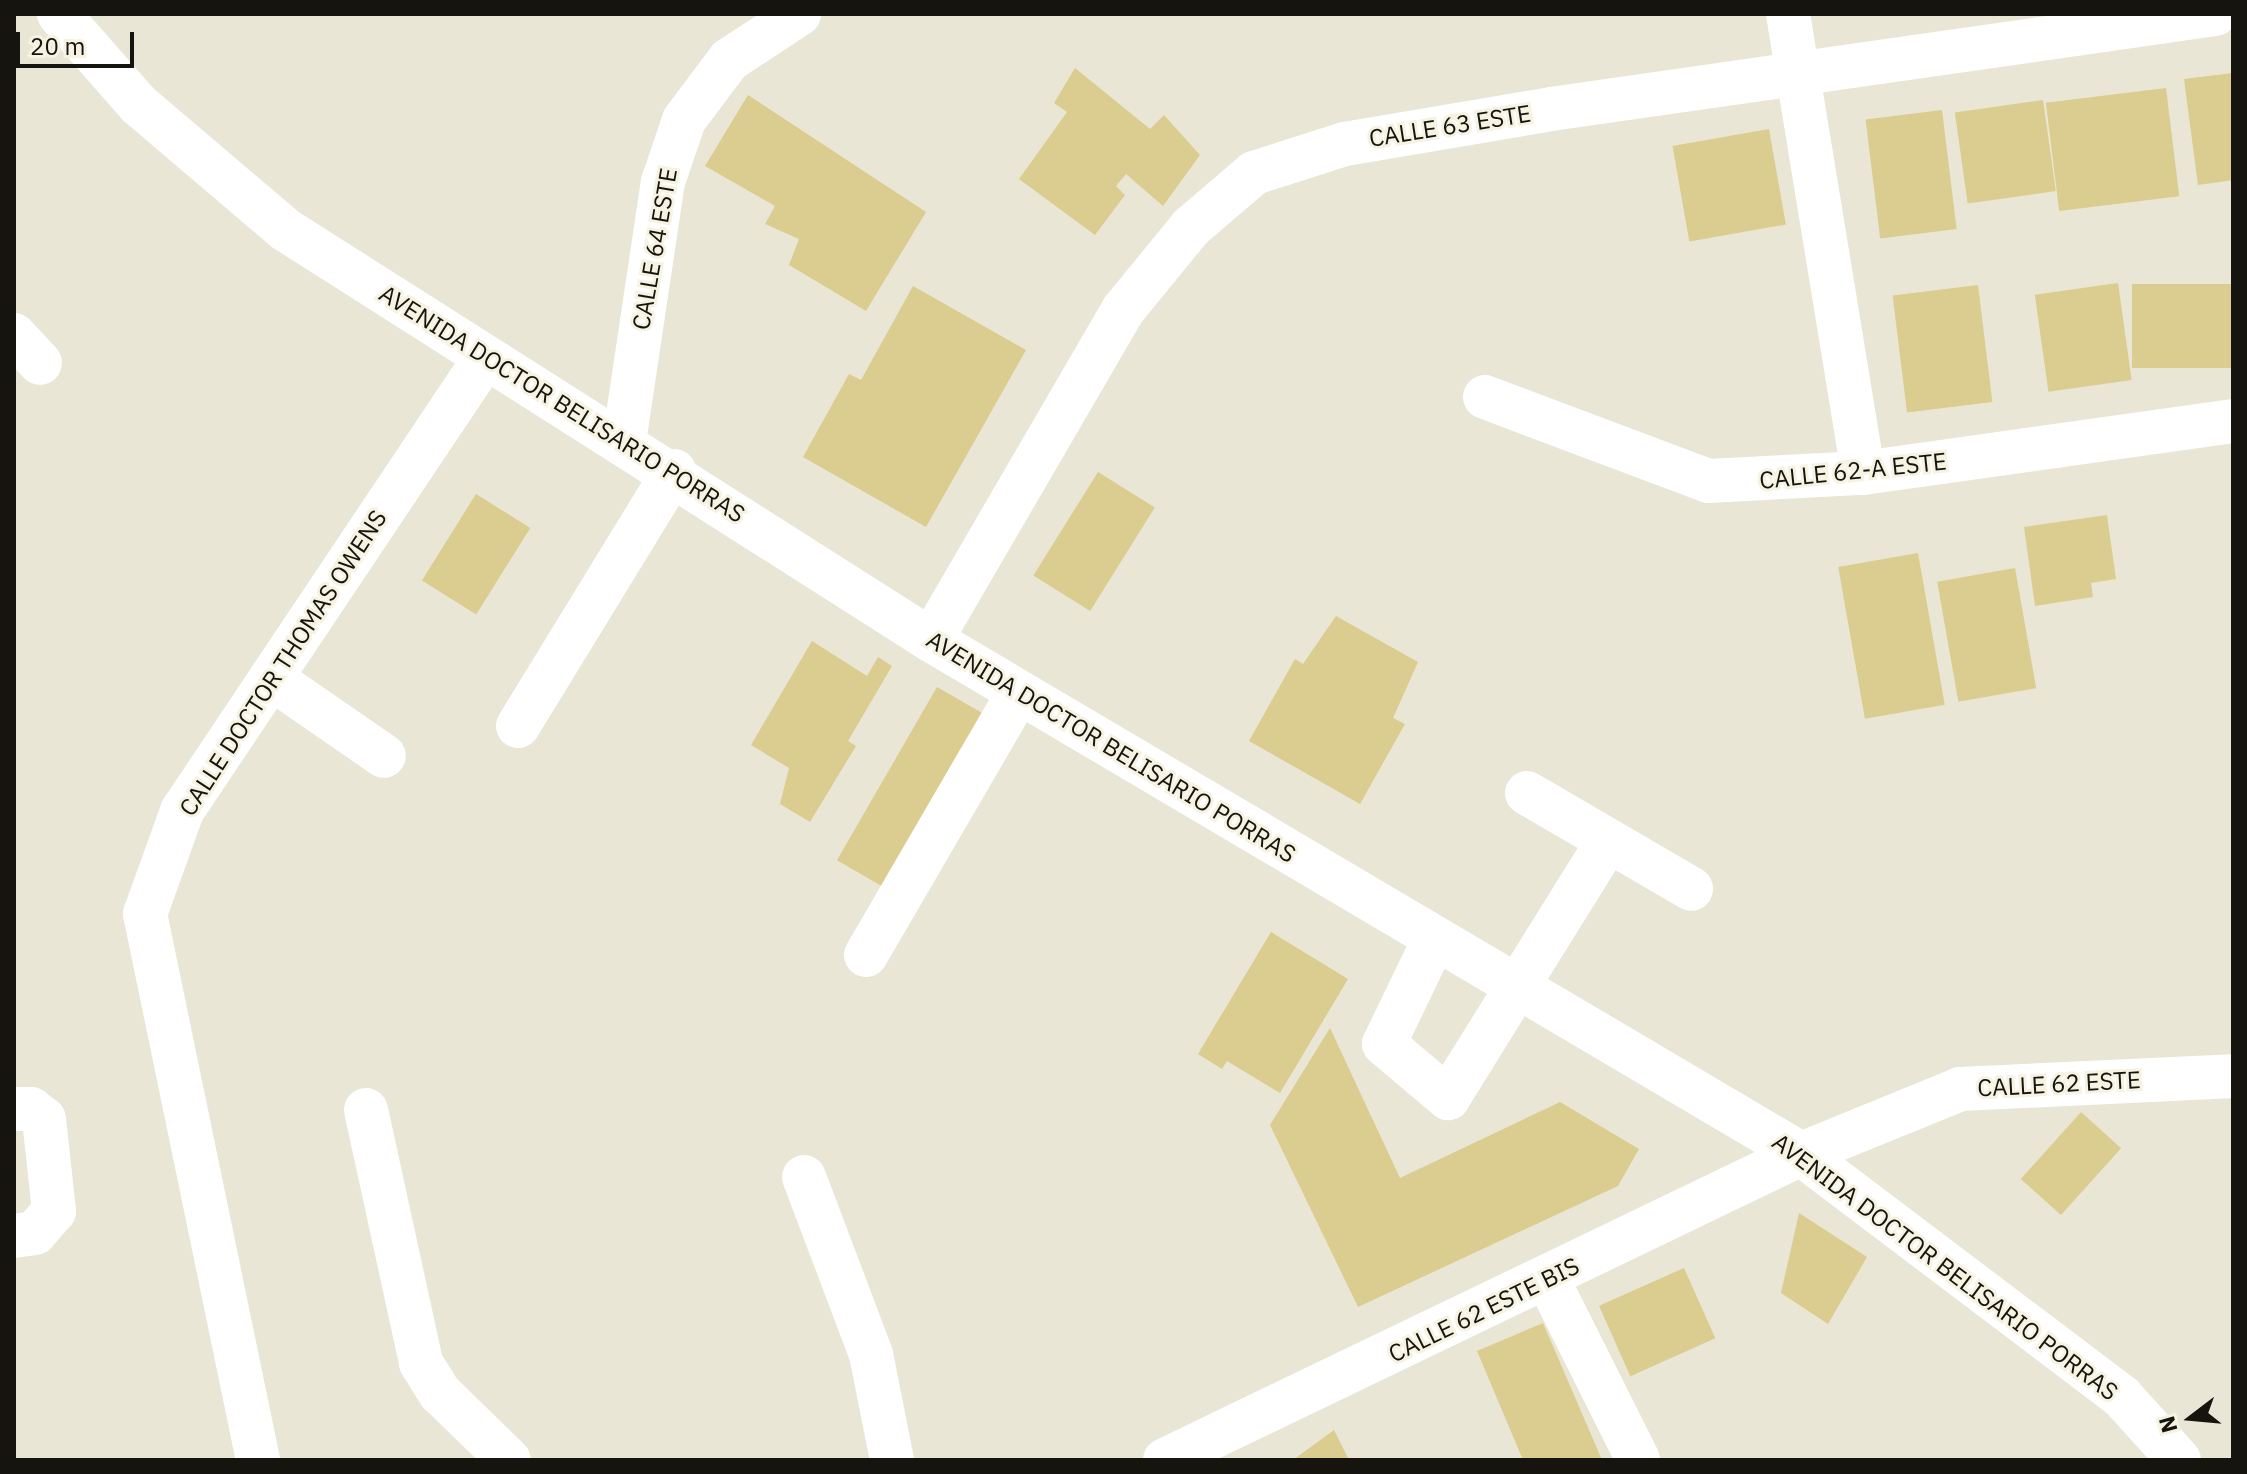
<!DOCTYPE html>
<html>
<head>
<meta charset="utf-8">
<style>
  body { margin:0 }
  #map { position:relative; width:2247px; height:1474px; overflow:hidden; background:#e9e6d5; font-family:"IBM Plex Sans",sans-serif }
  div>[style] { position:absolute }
  .building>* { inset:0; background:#dacd8f; transform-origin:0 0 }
  .minor>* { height:44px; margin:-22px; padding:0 22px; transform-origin:22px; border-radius:22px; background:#fff }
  span { translate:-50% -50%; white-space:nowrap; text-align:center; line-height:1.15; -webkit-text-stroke:6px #f6f3e2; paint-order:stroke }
  .street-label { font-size:24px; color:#15140e }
  .frame { position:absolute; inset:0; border:16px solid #15140e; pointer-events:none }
  .north { position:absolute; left:2151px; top:1378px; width:80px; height:80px; -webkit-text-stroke:6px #f6f3e2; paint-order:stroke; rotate:254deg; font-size:22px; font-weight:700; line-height:32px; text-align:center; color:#15140e }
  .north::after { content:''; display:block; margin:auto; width:28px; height:36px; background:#15140e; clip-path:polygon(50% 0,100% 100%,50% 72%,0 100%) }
  .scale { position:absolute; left:16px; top:32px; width:118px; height:36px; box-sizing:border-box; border:4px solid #15140e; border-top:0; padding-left:10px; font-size:24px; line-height:28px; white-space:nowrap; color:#15140e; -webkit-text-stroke:6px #f6f3e2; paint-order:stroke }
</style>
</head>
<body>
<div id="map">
  <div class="building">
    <div style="clip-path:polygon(1075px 68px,1150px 129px,1164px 115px,1200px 155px,1163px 206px,1126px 174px,1116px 186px,1125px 195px,1095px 235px,1019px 179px,1067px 112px,1054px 103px)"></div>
    <div style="clip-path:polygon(2233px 73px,2233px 180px,2198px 185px,2184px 79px)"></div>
    <div style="left:2166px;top:88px;width:109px;height:121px;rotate:83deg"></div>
    <div style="clip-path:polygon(748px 95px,926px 212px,866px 311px,789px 265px,799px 239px,765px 224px,775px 206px,705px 166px)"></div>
    <div style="left:2043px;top:100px;width:92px;height:89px;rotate:82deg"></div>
    <div style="left:1942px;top:110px;width:120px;height:77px;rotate:83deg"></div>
    <div style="left:1769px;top:129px;width:97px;height:98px;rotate:80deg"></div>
    <div style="left:2118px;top:283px;width:98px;height:84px;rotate:82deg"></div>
    <div style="left:2233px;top:284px;width:84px;height:101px;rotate:90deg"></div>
    <div style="left:1978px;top:285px;width:118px;height:86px;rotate:83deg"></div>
    <div style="clip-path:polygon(913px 286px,1026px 350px,926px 527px,803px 457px,849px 374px,861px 380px)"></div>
    <div style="left:1098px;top:472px;width:67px;height:122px;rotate:32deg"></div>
    <div style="left:476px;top:494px;width:64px;height:102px;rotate:32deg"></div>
    <div style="clip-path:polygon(2107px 515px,2116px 579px,2091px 583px,2093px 597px,2035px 606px,2024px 527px)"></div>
    <div style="left:1918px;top:553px;width:154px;height:81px;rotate:80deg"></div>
    <div style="left:2015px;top:568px;width:122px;height:79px;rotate:80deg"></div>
    <div style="clip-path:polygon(1336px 616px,1418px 662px,1393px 718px,1405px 724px,1360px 804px,1249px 741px,1295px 659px,1303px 664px)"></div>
    <div style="clip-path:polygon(812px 641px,867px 676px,878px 657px,892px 666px,848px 741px,856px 746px,810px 822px,780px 804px,789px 768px,751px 745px)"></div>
    <div style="left:937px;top:687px;width:52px;height:200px;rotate:30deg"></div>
    <div style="clip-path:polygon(1271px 932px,1348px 979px,1280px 1093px,1227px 1061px,1222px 1069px,1198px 1054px)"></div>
    <div style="clip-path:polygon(1330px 1028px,1400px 1178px,1560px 1102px,1639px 1149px,1618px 1186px,1358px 1307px,1270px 1125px)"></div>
    <div style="left:2081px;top:1112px;width:54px;height:90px;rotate:42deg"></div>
    <div style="clip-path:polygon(1799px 1213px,1867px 1257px,1828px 1324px,1781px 1293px)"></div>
    <div style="left:1684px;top:1268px;width:77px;height:93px;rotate:66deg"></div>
    <div style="clip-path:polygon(1543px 1323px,1602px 1460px,1523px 1460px,1477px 1351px)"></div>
    <div style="clip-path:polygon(1334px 1430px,1349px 1460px,1293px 1460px)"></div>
  </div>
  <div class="minor">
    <div style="left:59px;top:14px;width:121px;rotate:48.7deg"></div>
    <div style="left:139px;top:105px;width:193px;rotate:40.4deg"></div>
    <div style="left:286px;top:230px;width:764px;rotate:32.44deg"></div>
    <div style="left:931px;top:640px;width:1010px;rotate:30.57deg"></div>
    <div style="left:1801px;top:1154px;width:403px;rotate:37.1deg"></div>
    <div style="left:2122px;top:1397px;width:85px;rotate:47.9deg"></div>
    <div style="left:1788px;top:14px;width:465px;rotate:80.7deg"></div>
    <div style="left:14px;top:335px;width:38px;rotate:47deg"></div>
    <div style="left:1485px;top:397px;width:238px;rotate:20.6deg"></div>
    <div style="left:1708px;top:481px;width:155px;rotate:-3deg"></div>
    <div style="left:1863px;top:473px;width:374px;rotate:-8deg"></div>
    <div style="left:624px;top:442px;width:263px;rotate:-81.5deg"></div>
    <div style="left:663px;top:182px;width:65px;rotate:-71.3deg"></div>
    <div style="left:684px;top:120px;width:75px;rotate:-53.1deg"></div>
    <div style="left:729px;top:60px;width:84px;rotate:-33.3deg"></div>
    <div style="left:931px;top:640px;width:382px;rotate:-59.8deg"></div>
    <div style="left:1123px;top:310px;width:107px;rotate:-50.7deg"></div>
    <div style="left:1191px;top:227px;width:83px;rotate:-40.6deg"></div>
    <div style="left:1254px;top:173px;width:96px;rotate:-17.7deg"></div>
    <div style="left:1345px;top:144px;width:209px;rotate:-9.6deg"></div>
    <div style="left:1551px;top:109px;width:671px;rotate:-8.14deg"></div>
    <div style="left:271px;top:678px;width:137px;rotate:34.6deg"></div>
    <div style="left:518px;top:726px;width:299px;rotate:-58.5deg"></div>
    <div style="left:1527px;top:793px;width:190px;rotate:30.3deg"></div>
    <div style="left:1434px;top:940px;width:115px;rotate:115.7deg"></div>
    <div style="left:1384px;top:1044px;width:84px;rotate:40.2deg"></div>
    <div style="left:1448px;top:1098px;width:299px;rotate:-58.1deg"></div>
    <div style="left:866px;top:955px;width:304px;rotate:-59.8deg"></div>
    <div style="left:14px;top:1109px;width:17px"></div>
    <div style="left:31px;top:1109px;width:16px;rotate:38deg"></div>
    <div style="left:44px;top:1119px;width:93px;rotate:83.8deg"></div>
    <div style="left:54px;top:1211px;width:29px;rotate:131deg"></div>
    <div style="left:35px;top:1233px;width:21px;rotate:172deg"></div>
    <div style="left:366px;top:1110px;width:259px;rotate:77.7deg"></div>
    <div style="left:421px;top:1363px;width:36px;rotate:58deg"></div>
    <div style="left:440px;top:1393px;width:96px;rotate:44.2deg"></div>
    <div style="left:804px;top:1177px;width:189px;rotate:69.3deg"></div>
    <div style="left:871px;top:1354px;width:108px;rotate:78.8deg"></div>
    <div style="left:1548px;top:1280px;width:201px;rotate:63.4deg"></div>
    <div style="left:258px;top:1460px;width:558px;rotate:-101.69deg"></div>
    <div style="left:145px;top:914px;width:109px;rotate:-70.2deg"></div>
    <div style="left:182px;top:811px;width:545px;rotate:-56.22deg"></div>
    <div style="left:1165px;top:1460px;width:706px;rotate:-25.69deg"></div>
    <div style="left:1801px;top:1154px;width:172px;rotate:-22.2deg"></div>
    <div style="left:1960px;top:1089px;width:273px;rotate:-2.7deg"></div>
  </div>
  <div class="street-label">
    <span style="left:1450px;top:126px;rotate:-9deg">CALLE 63 ESTE</span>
    <span style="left:655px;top:249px;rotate:-80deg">CALLE 64 ESTE</span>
    <span style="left:562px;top:404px;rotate:32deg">AVENIDA DOCTOR BELISARIO PORRAS</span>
    <span style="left:1853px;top:471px;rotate:-6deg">CALLE 62-A ESTE</span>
    <span style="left:283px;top:663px;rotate:-57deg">CALLE DOCTOR THOMAS OWENS</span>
    <span style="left:1111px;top:747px;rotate:31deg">AVENIDA DOCTOR BELISARIO PORRAS</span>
    <span style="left:2059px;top:1084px;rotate:-3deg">CALLE 62 ESTE</span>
    <span style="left:1945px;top:1267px;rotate:37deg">AVENIDA DOCTOR BELISARIO PORRAS</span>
    <span style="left:1484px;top:1310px;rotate:-26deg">CALLE 62 ESTE BIS</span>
  </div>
  <div class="frame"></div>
  <div class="north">N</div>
  <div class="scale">20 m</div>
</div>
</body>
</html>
